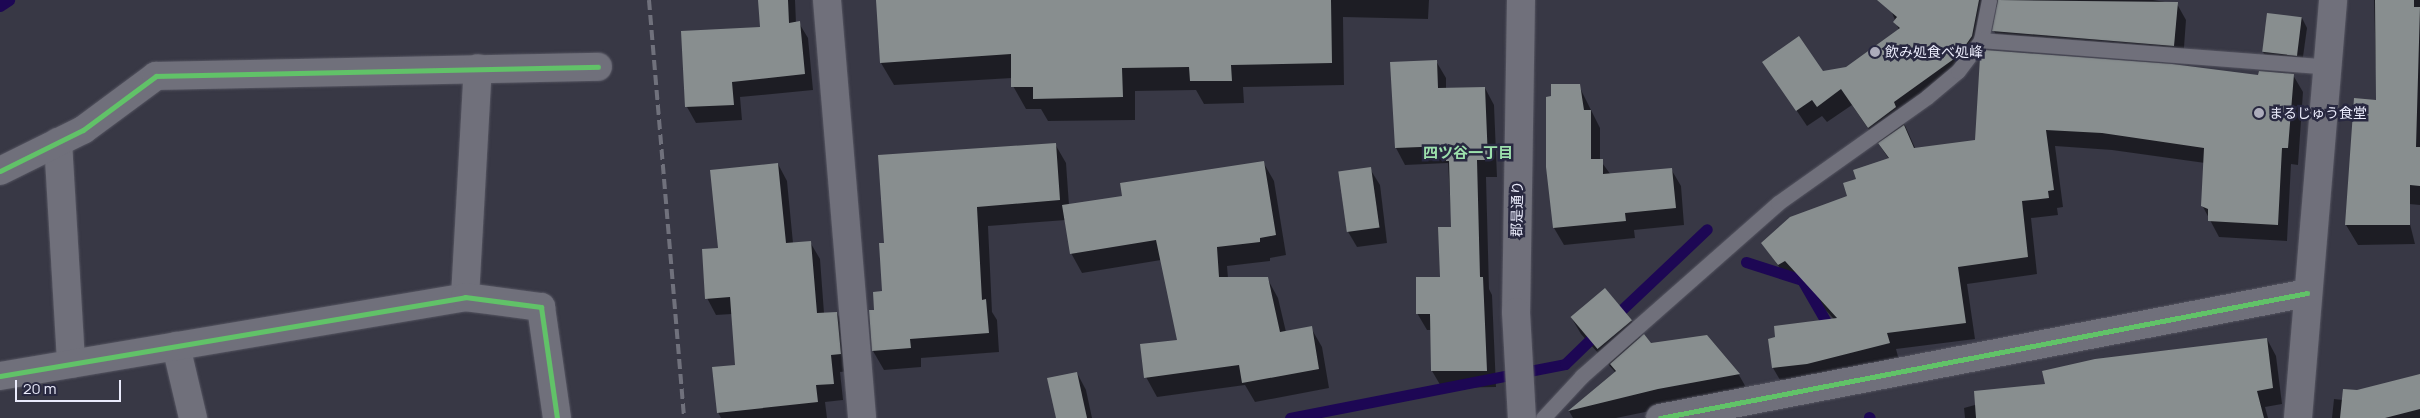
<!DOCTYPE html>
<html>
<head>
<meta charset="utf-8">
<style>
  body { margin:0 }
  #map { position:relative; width:2420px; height:418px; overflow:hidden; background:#383845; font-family:Manrope,"Noto Sans JP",sans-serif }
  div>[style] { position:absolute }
  .shadow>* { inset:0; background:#0007 }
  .stream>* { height:11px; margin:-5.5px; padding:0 5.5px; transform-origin:5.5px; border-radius:5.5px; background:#1d0754 }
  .building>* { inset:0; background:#888e8f; transform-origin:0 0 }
  .roads { filter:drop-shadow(0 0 1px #555561) drop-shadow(0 0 1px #555561) }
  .service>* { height:15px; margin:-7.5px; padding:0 7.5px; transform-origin:7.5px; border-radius:7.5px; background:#70707b }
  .minor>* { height:28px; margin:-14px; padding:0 14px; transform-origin:14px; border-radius:14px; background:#70707b }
  .tertiary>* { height:28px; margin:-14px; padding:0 14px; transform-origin:14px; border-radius:14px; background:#70707b }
  .rail>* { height:4px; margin-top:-2px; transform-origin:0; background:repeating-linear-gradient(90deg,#70717c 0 10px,transparent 0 15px) }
  .cycleway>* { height:5px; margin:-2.5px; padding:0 2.5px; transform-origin:2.5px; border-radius:2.5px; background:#61c268 }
  .dots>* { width:14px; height:14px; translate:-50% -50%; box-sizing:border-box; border:2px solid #282840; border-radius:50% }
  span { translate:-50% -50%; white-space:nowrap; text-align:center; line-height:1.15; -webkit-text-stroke:5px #282840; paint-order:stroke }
  .poi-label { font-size:14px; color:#eaebfb }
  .left { translate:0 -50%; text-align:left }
  .street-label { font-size:14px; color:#eaebfb }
  .neighbourhood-label { font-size:15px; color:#9ce0ac; font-weight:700 }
  .scale { position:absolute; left:15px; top:380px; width:106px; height:22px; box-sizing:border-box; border:2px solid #eaebfb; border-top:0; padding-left:6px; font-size:15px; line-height:18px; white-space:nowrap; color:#eaebfb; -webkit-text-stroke:4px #282840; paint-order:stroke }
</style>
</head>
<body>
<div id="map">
  <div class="shadow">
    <div style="clip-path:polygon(760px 0,795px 0,796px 23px,799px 23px,808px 38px,813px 90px,740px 97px,742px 120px,696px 123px,687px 107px,682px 32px,762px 28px)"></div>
    <div style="clip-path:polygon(877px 0,1429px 0,1428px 19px,1343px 17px,1344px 85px,1243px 87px,1244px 103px,1204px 104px,1196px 90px,1135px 91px,1135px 120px,1048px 121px,1041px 109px,1026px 109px,1013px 86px,1012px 78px,894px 85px,881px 63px)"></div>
    <div style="clip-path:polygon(1900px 0,2153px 0,2177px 4px,2186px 20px,2183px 61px,2003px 48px,1994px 31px,1998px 7px,1995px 7px,1989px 15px,1981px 53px,1967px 72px,1902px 119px,1916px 150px,1977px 141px,2259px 77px,2293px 75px,2303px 92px,2298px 165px,2291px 164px,2287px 241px,2219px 237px,2202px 205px,2205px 163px,2112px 150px,2055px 146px,2063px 207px,2057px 208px,2058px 215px,2031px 218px,2037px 274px,1967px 284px,1975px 339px,1896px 349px,1899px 360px,1783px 385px,1773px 368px,1770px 340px,1834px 319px,1795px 277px,1789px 281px,1762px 243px,1849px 197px,1858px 180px,1889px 159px,1852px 105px,1827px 122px,1822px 116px,1807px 126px,1764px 62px,1823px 73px,1847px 68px,1899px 30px,1891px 10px)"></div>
    <div style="clip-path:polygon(2374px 0,2420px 0,2420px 205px,2409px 204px,2403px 196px,2415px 244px,2358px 245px,2346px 225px,2355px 100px,2377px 102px)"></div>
    <div style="clip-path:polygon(2268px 14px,2302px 18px,2307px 28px,2302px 64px,2268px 61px,2263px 52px)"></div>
    <div style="clip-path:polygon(1436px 61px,1446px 78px,1446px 89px,1485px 88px,1494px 105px,1497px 177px,1486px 177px,1489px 289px,1492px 295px,1496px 387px,1442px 388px,1432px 371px,1431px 330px,1427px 330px,1417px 313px,1441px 278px,1452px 228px,1448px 163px,1405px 165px,1396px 148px)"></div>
    <div style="clip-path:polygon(1579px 86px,1600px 128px,1600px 160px,1611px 175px,1671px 169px,1681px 186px,1684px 225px,1634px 230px,1635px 238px,1564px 245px,1554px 228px,1548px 167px)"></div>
    <div style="clip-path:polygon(1055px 144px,1066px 163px,1069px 205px,1123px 197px,1263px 162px,1274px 181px,1286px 255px,1270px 258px,1270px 261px,1227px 266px,1228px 278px,1267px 278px,1278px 298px,1286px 332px,1311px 328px,1322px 347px,1329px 388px,1255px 402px,1245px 385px,1157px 397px,1146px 377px,1178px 341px,1161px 260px,1082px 273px,1071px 253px,1066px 220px,988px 226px,992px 312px,997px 320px,999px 352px,921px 358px,921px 367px,884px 370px,873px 351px,870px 311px,876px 311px,883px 292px,886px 244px)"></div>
    <div style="clip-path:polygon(778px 164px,787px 181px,793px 243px,810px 242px,820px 259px,824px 313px,837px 313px,846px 330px,850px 371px,840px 372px,843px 400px,825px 402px,827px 418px,721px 418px,718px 412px,736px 366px,732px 314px,716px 315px,707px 298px,719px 249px)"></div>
    <div style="clip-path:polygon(1370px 169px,1380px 185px,1387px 243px,1357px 247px,1347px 230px)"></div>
    <div style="clip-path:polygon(1571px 317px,1631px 320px,1641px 338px,1651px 344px,1706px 336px,1739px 375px,1748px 391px,1616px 418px,1573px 418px,1569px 411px,1616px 373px,1581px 334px)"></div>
    <div style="clip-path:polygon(2267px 339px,2276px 356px,2282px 404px,2265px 407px,2268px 418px,1965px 418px,1964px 408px,2047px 385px)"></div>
    <div style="clip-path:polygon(1077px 373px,1086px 390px,1092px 418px,1057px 418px)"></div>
    <div style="clip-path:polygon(2420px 375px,2420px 418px,2332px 418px,2334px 399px,2343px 400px,2357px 392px)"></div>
  </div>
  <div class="stream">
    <div style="left:0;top:6px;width:11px;rotate:-34deg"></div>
    <div style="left:1746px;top:262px;width:59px;rotate:17.8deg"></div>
    <div style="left:1802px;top:280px;width:60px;rotate:60deg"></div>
    <div style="left:1613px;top:318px;width:129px;rotate:-43.4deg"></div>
    <div style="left:1869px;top:417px;width:1px;rotate:45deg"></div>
    <div style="left:1290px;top:418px;width:280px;rotate:-11.1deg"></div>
    <div style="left:1565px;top:364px;width:47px;rotate:-44.1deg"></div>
  </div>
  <div class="building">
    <div style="clip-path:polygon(758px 0,788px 0,789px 23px,800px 21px,805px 74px,732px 82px,734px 105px,685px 107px,681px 31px,760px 27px)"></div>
    <div style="clip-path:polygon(876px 0,1331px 0,1332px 63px,1231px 65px,1232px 81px,1190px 81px,1189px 67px,1122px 68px,1123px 97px,1033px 99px,1033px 87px,1011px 87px,1011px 54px,880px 63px)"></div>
    <div style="clip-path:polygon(1877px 0,1979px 0,1972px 36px,1958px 56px,1894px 102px,1896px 107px,1868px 128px,1841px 89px,1817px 107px,1812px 100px,1796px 111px,1762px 62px,1799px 36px,1823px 71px,1846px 67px,1900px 28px,1893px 22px,1897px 17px)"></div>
    <div style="clip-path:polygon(1998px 0,2178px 2px,2174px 46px,1992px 31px)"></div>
    <div style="clip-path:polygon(2375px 0,2414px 0,2414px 7px,2420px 7px,2416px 147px,2420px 147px,2420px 186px,2410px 185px,2410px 225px,2345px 225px,2354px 98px,2376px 100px)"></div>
    <div style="left:2267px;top:13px;width:35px;height:39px;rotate:7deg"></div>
    <div style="clip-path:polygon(1985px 50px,2172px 64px,2258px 75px,2259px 71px,2294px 74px,2288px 148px,2282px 148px,2278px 225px,2208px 221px,2208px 209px,2201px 206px,2204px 148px,2102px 133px,2046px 130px,2054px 190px,2048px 191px,2049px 198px,2022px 201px,2028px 257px,1958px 267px,1966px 323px,1887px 333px,1890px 343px,1807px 364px,1772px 368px,1768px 339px,1775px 337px,1774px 326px,1837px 318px,1785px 261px,1778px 265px,1761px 243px,1790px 217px,1847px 196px,1843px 183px,1856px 179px,1853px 170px,1889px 158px,1878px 143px,1904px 125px,1914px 148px,1975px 140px,1980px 57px)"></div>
    <div style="clip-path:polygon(1437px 60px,1438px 88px,1485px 87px,1488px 160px,1477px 160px,1480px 277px,1483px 277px,1487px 371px,1431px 371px,1430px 314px,1416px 314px,1416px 277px,1440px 277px,1438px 227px,1451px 227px,1449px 161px,1446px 161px,1446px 146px,1395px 148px,1390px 62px)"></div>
    <div style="clip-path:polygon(1551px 84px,1580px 84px,1584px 110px,1591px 110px,1591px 159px,1603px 159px,1603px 174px,1672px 168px,1676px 208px,1625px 213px,1626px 221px,1553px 228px,1546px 167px,1546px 97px,1551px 96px)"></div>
    <div style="clip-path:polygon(1056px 143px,1060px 200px,977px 207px,982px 300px,986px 299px,989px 333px,910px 339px,911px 348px,872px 351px,869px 310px,874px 310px,873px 292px,882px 291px,879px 243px,884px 243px,878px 155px)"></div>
    <div style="clip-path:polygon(1264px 161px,1276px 235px,1260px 238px,1260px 242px,1217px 247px,1219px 277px,1268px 277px,1280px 332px,1312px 326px,1319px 369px,1242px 383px,1239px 365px,1144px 378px,1140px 344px,1177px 340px,1156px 240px,1070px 254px,1062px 205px,1122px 196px,1120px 183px)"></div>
    <div style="clip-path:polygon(778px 163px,786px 243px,811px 241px,817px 313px,837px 312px,841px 354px,831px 355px,834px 384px,816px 385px,818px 402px,717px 413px,712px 367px,735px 365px,730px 297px,705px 299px,702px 249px,718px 248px,710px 170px)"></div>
    <div style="left:1371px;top:167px;width:61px;height:33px;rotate:82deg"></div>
    <div style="left:1605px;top:288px;width:42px;height:45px;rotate:50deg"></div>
    <div style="clip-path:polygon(1644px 334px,1651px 343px,1707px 335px,1740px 374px,1658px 389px,1568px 411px,1616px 371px,1610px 364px)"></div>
    <div style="clip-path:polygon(2267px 338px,2273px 388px,2257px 391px,2264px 418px,1976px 418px,1974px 391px,2045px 384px,2042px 371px,2095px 359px)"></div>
    <div style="clip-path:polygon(1077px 372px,1087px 418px,1056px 418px,1047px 378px)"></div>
    <div style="clip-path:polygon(2420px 374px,2420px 409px,2385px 418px,2340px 418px,2343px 389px,2357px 390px)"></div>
  </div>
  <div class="roads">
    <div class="service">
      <div style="left:1981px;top:40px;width:41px;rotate:-78.7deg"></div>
      <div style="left:1543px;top:418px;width:57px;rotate:-47.1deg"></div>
      <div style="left:1582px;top:376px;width:261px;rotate:-41.4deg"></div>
      <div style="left:1778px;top:203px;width:183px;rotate:-35.4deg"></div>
      <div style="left:1927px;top:97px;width:40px;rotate:-40deg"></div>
      <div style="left:1958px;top:71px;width:39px;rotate:-53deg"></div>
      <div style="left:1981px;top:40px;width:348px;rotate:4.4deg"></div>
    </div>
    <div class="minor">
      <div style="left:827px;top:0;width:419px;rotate:85.2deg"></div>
      <div style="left:58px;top:142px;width:222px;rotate:86.6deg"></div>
      <div style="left:0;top:171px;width:93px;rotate:-26.3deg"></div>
      <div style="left:83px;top:130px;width:91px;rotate:-36.5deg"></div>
      <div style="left:156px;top:76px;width:442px;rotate:-1.2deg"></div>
      <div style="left:465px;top:297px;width:229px;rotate:-86.8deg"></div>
      <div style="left:176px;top:346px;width:74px;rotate:76.7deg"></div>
      <div style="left:0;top:376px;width:472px;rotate:-9.6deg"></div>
      <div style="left:465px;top:297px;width:77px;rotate:7.5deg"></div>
      <div style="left:541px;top:307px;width:112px;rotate:81.8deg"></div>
    </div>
    <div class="tertiary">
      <div style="left:1521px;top:0;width:312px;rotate:90.9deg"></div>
      <div style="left:1516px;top:312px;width:106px;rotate:86.8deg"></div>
      <div style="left:1660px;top:418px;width:659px;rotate:-10.93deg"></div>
      <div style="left:2298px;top:418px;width:419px;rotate:-85.2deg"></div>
    </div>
  </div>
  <div class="rail">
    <div style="left:649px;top:0;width:419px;rotate:85.2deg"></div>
  </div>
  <div class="cycleway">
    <div style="left:0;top:171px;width:93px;rotate:-26.3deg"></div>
    <div style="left:83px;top:130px;width:91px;rotate:-36.5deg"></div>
    <div style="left:156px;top:76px;width:442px;rotate:-1.2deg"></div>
    <div style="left:0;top:376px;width:472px;rotate:-9.6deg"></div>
    <div style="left:465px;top:297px;width:77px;rotate:7.5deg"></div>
    <div style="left:541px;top:307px;width:112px;rotate:81.8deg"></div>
    <div style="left:1660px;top:418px;width:659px;rotate:-10.93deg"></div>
  </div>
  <div class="dots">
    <div style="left:1875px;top:52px;background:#acacbb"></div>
    <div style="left:2259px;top:113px;background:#acacbb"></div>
  </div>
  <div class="poi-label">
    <span class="left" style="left:1885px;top:52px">飲み処食べ処峰</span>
    <span class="left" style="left:2269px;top:113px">まるじゅう食堂</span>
  </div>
  <div class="street-label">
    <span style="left:1517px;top:209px;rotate:-89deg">郡是通り</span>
  </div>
  <div class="neighbourhood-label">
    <span style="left:1468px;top:153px">四ツ谷一丁目</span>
  </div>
  <div class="scale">20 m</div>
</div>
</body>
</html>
